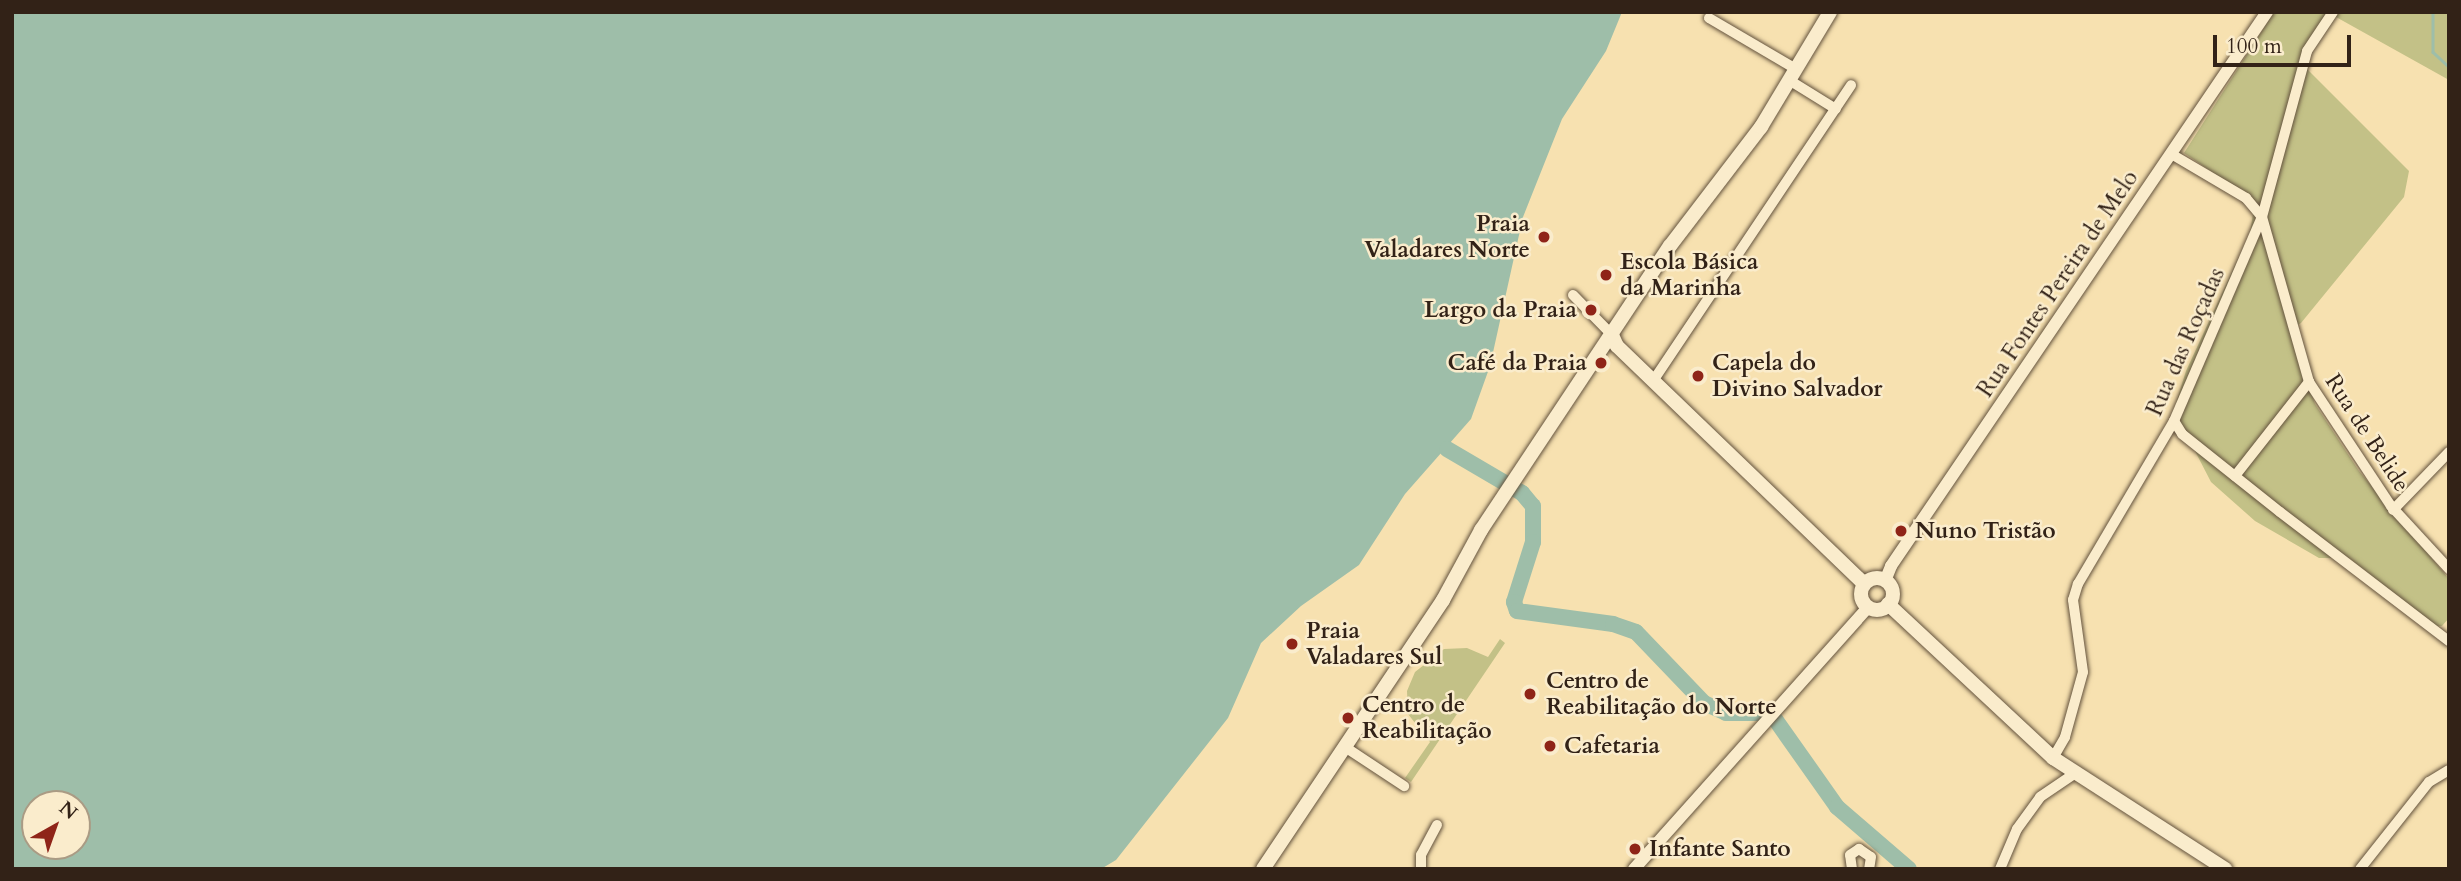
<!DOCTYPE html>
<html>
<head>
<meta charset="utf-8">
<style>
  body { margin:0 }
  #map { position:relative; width:2461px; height:881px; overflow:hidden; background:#f7e1b0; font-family:Cardo,serif }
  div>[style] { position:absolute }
  .green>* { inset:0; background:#c3c187 }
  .water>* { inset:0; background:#9ebea9 }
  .stream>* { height:2.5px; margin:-1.25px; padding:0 1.25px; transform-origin:1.25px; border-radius:1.25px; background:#9ebea9 }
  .river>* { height:16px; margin:-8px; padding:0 8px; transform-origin:8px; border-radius:8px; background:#9ebea9 }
  .roads { filter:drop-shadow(0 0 2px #63523d) drop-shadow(0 0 2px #63523d) }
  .minor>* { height:10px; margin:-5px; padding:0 5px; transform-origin:5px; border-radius:5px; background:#faeccc }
  .tertiary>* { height:12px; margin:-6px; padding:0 6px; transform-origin:6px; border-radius:6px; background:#faeccc }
  .secondary>* { height:14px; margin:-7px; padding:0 7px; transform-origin:7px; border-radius:7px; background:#faeccc }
  .secondary>.ring { margin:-7px; padding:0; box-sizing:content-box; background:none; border:14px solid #faeccc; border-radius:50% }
  .dots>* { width:19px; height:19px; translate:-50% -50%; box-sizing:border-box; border:4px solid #faeccc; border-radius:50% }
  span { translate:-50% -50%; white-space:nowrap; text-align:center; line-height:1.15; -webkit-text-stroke:5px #faeccc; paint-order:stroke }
  .poi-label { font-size:23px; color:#322217; font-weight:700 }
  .right { translate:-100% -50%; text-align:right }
  .left { translate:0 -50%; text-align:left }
  .street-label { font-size:23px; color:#322217 }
  .frame { position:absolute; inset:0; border:14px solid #322217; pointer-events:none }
  .north { position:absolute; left:21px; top:790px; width:70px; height:70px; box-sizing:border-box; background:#faeccc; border:2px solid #aa9b84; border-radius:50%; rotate:40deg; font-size:19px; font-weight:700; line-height:28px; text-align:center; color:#322217 }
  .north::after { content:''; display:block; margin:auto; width:24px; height:32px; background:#8f2418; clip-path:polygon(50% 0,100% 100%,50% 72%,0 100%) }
  .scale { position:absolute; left:2213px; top:35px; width:138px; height:32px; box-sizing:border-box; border:4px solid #322217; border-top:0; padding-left:9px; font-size:21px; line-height:24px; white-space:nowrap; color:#322217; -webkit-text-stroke:5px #faeccc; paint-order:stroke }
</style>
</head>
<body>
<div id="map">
  <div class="green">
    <div style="clip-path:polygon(2274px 12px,2449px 12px,2449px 80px,2336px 17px,2302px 64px,2409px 171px,2404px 197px,2301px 323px,2290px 329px,2315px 404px,2359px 471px,2449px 579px,2449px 618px,2442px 626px,2436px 626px,2349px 558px,2319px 558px,2255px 521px,2211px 482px,2181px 424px,2176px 403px,2186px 371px,2250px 233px,2255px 201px,2184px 153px)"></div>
    <div style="clip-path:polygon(1500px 639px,1505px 643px,1411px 782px,1405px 778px,1430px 742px,1408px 714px,1407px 691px,1415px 672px,1444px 649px,1467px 648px,1488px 657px)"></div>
  </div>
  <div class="water">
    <div style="clip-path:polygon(evenodd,12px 12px,1622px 12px,1606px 51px,1562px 119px,1523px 217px,1490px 366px,1471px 419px,1405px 494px,1359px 565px,1301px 606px,1261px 643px,1228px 718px,1116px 860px,1101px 869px,12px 869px,12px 12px,77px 804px,77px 846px,35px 846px,35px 804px,77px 804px)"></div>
  </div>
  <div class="stream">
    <div style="left:2433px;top:12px;width:40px;rotate:90deg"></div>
    <div style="left:2433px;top:52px;width:22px;rotate:43deg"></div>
  </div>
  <div class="river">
    <div style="left:1447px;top:449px;width:87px;rotate:30.4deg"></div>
    <div style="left:1522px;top:493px;width:17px;rotate:50deg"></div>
    <div style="left:1533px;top:506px;width:36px;rotate:90deg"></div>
    <div style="left:1533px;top:542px;width:63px;rotate:107.6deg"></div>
    <div style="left:1514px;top:602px;width:9px;rotate:72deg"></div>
    <div style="left:1517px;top:611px;width:97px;rotate:7.7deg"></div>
    <div style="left:1613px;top:624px;width:24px;rotate:19deg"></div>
    <div style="left:1636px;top:632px;width:98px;rotate:46.2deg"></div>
    <div style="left:1704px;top:703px;width:24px;rotate:24deg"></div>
    <div style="left:1726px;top:713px;width:33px"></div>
    <div style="left:1775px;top:719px;width:108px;rotate:54.8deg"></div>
    <div style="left:1837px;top:807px;width:95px;rotate:40.7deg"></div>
  </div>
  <div class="roads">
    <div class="minor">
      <div style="left:1709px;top:18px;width:101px;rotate:30.4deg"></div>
      <div style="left:1789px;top:80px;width:55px;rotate:31.7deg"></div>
      <div style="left:2173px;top:155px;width:85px;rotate:30.5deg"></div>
      <div style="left:2246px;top:198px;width:25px;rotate:50deg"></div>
      <div style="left:2262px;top:217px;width:172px;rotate:74.1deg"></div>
      <div style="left:2309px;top:382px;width:149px;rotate:56.5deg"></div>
      <div style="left:2391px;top:506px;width:86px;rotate:47.4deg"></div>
      <div style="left:1573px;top:295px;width:56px;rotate:45.7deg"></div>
      <div style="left:1653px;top:381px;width:356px;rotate:-56.2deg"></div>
      <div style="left:2174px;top:421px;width:15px;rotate:58deg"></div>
      <div style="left:2182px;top:434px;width:125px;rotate:38.5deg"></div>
      <div style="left:2280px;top:512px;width:213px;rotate:37.4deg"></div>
      <div style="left:2235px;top:476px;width:120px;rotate:-51.8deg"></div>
      <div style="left:2393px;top:510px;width:81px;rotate:-46deg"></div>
      <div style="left:1345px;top:747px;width:71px;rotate:33.5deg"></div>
      <div style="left:2053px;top:758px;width:24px;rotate:-60deg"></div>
      <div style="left:2065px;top:737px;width:67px;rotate:-74.5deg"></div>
      <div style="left:2083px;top:672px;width:73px;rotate:-97.9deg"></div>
      <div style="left:2073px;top:600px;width:17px;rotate:-73deg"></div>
      <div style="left:2078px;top:584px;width:189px;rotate:-59.5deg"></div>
      <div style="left:2174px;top:421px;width:222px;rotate:-66.7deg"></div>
      <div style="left:2262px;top:217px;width:172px;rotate:-74.8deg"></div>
      <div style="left:2307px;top:51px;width:47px;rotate:-56.3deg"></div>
      <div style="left:1421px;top:869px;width:14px;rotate:-90deg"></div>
      <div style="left:1421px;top:855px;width:34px;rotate:-62deg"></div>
      <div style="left:1852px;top:869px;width:14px;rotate:-98deg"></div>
      <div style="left:1850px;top:855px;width:11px;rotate:-34deg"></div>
      <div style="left:1859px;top:849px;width:14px;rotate:34deg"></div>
      <div style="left:1871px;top:857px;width:12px;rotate:99deg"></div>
      <div style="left:2000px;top:869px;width:43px;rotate:-67deg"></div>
      <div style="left:2017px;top:829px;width:39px;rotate:-54deg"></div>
      <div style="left:2040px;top:797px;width:41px;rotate:-34.1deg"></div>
      <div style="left:2360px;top:869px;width:111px;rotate:-51.6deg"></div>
      <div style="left:2429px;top:782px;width:23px;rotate:-31deg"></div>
    </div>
    <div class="tertiary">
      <div style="left:1885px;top:581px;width:16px;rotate:-68deg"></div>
      <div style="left:1891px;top:566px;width:670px;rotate:-55.84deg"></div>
      <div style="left:1634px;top:869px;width:351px;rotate:-48.2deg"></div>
    </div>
    <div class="secondary">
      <div style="left:1612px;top:335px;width:12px;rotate:66deg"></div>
      <div style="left:1617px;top:346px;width:343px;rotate:43.9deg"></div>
      <div class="ring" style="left:1861px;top:578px;width:18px;height:18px"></div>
      <div style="left:1888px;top:604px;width:226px;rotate:43deg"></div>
      <div style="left:2053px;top:758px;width:205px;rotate:32.8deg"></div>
      <div style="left:1263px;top:869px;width:324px;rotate:-56.2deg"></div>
      <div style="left:1443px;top:600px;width:80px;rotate:-61.5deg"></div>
      <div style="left:1481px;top:530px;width:341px;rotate:-56.4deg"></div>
      <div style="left:1670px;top:246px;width:150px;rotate:-52.6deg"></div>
      <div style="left:1761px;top:127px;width:134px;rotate:-59deg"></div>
    </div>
  </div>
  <div class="dots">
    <div style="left:1544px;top:237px;background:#8f2418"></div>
    <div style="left:1606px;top:275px;background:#8f2418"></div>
    <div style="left:1591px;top:310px;background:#8f2418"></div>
    <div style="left:1601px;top:363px;background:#8f2418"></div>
    <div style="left:1698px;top:376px;background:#8f2418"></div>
    <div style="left:1901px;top:531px;background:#8f2418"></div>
    <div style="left:1292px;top:644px;background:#8f2418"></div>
    <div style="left:1530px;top:694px;background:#8f2418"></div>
    <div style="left:1348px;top:718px;background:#8f2418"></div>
    <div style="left:1550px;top:746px;background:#8f2418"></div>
    <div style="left:1635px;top:849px;background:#8f2418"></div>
  </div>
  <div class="poi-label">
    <span class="right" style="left:1530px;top:237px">Praia<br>Valadares Norte</span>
    <span class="left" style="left:1620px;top:275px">Escola Básica<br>da Marinha</span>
    <span class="right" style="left:1577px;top:310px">Largo da Praia</span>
    <span class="right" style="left:1587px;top:363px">Café da Praia</span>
    <span class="left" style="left:1712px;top:376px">Capela do<br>Divino Salvador</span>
    <span class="left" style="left:1915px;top:531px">Nuno Tristão</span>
    <span class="left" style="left:1306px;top:644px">Praia<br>Valadares Sul</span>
    <span class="left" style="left:1546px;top:694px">Centro de<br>Reabilitação do Norte</span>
    <span class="left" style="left:1362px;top:718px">Centro de<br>Reabilitação</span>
    <span class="left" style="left:1564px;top:746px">Cafetaria</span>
    <span class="left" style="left:1649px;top:849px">Infante Santo</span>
  </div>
  <div class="street-label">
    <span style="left:2058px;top:284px;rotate:-56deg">Rua Fontes Pereira de Melo</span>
    <span style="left:2186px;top:342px;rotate:-66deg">Rua das Roçadas</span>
    <span style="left:2367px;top:433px;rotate:57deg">Rua de Belide</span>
  </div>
  <div class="frame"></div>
  <div class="north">N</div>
  <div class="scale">100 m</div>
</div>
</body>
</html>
